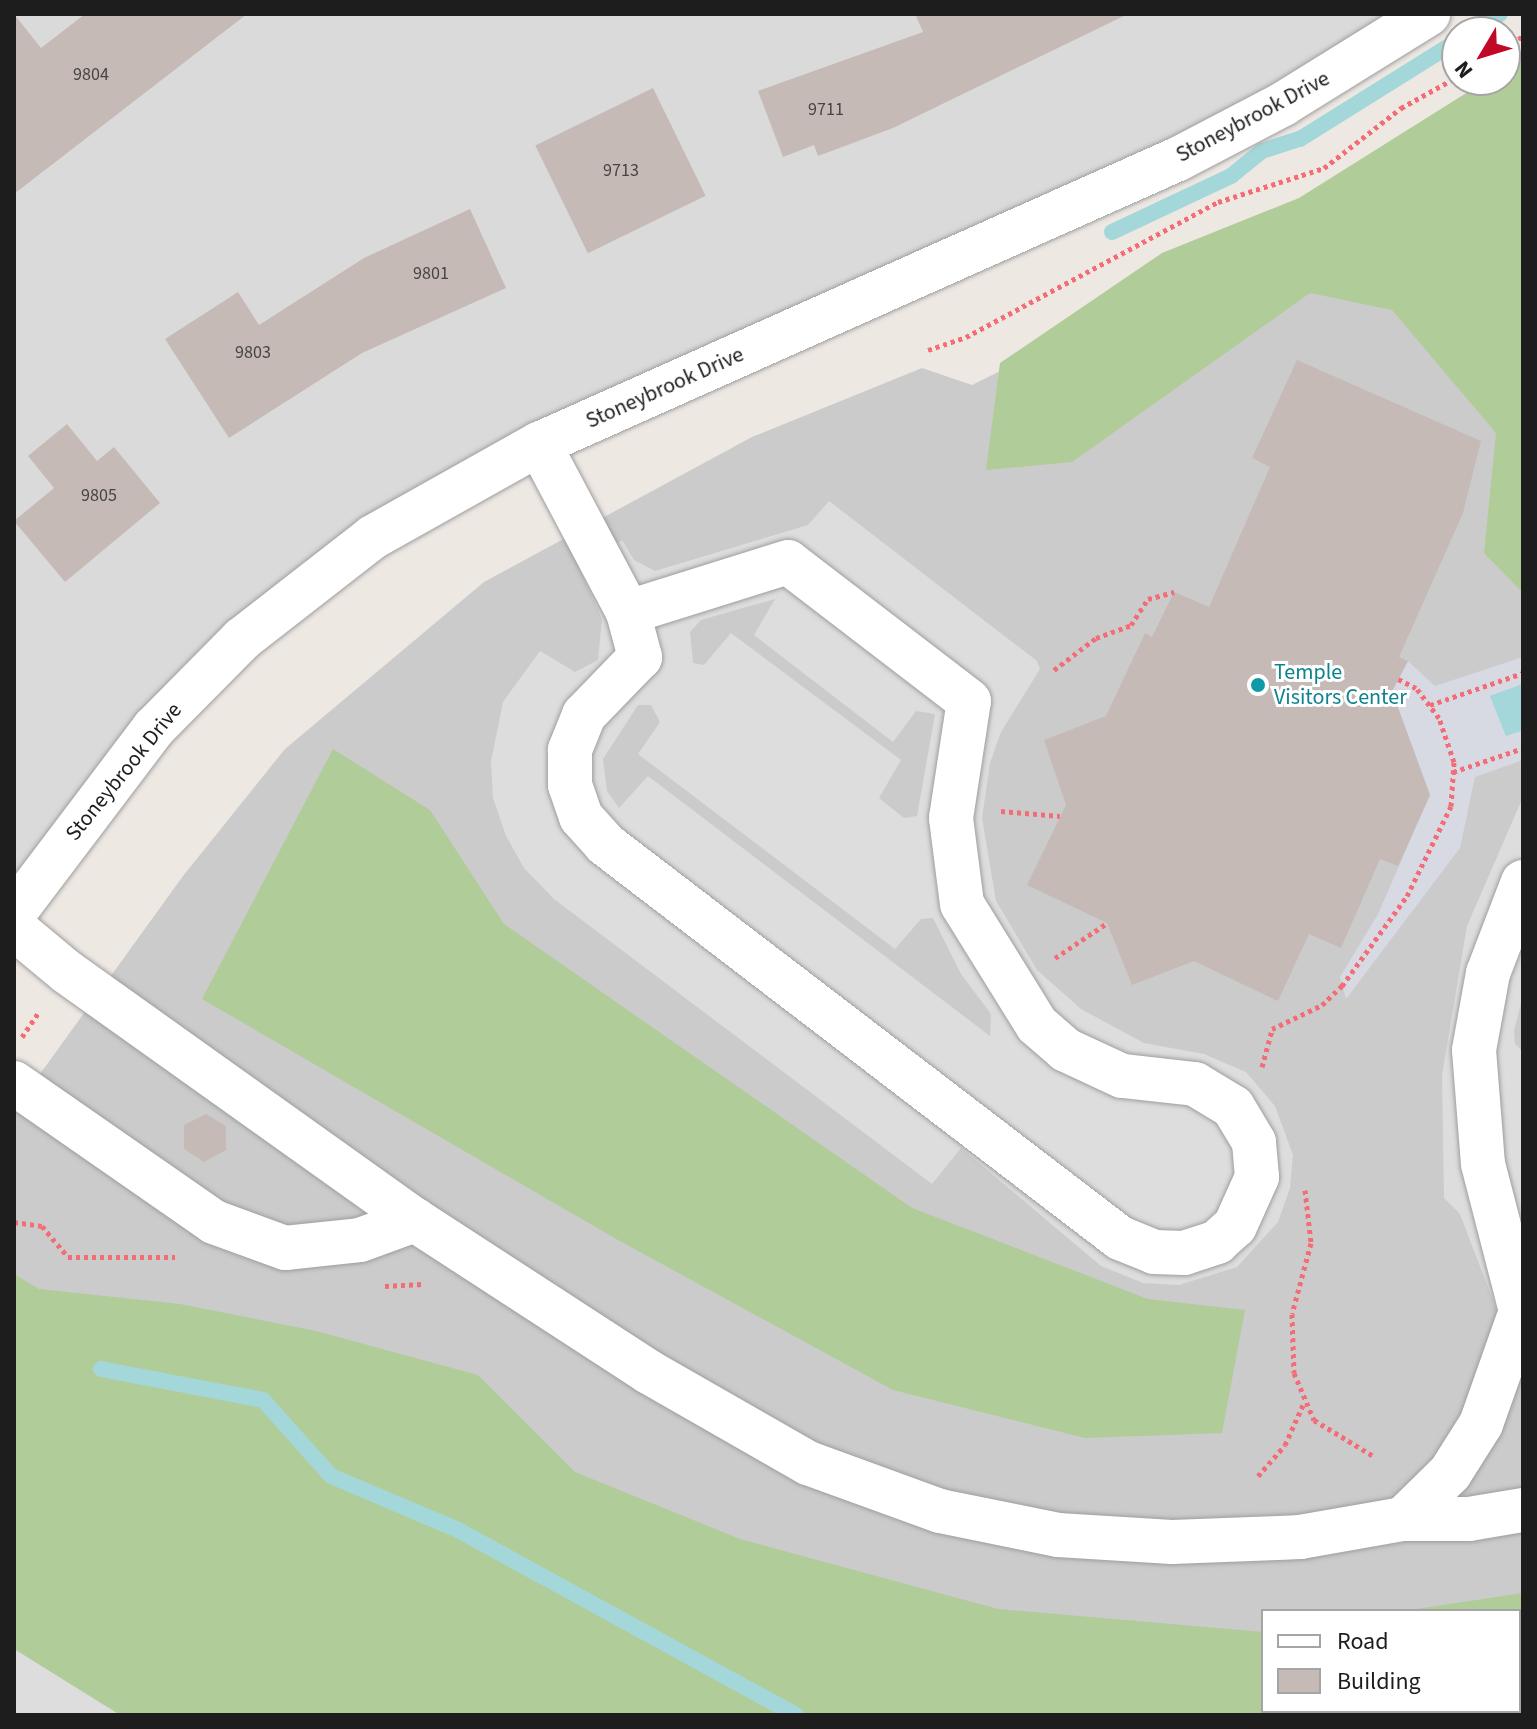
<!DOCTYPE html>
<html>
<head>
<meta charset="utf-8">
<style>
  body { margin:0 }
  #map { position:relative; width:1537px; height:1729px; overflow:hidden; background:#eee8e3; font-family:"Source Sans 3",sans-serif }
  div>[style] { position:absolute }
  .residential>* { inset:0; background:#dbdada }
  .religious>* { inset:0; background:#cbcbcb }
  .forest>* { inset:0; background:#b0cc99 }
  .parking>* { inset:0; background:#ddd }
  .plaza>* { inset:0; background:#d7d9e3 }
  .water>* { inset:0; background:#a4d7da }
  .stream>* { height:16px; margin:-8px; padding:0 8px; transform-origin:8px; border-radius:8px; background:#a4d7da }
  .building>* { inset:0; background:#c5bab6; transform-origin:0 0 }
  .path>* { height:5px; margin-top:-2.5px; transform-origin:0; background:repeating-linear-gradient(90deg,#f46d76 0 4px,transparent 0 8px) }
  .roads { filter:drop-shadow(0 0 2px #9e9e9e) drop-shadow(0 0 2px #9e9e9e) }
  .minor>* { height:44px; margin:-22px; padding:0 22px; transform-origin:22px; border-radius:22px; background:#fff }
  .dots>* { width:22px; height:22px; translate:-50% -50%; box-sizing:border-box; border:4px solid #fff; border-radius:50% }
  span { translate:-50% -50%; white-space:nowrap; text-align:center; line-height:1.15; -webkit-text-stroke:6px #fff; paint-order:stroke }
  .number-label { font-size:18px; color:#474443 }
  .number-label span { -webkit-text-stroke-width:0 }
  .street-label { font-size:22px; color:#1d1d1d }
  .culture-label { font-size:22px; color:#0d838f }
  .left { translate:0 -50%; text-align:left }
  .frame { position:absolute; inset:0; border:16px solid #1d1d1d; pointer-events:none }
  .legend { position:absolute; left:1261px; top:1609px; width:260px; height:104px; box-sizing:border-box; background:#fff; border:2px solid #a5a5a5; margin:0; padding:10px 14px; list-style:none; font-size:24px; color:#1d1d1d }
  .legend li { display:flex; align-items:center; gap:16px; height:40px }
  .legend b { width:40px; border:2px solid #a5a5a5 }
  .north { position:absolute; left:1441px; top:16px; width:80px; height:80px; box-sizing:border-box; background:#fff; border:2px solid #a5a5a5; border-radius:50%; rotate:232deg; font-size:22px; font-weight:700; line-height:32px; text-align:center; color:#1d1d1d }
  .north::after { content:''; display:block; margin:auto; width:28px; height:36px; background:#c20727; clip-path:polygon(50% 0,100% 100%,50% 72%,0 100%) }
</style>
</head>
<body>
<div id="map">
  <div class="residential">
    <div style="clip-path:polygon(14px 14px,1428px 14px,539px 444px,242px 639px,14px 913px)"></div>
  </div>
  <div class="religious">
    <div style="clip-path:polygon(evenodd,1523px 112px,1523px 1715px,14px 1715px,14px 1110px,183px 876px,285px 749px,484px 582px,752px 437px,922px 368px,972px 385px,1523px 112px,1263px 1611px,1519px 1611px,1519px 1711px,1263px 1711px,1263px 1611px)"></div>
  </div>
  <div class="forest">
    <div style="clip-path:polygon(1523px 54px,1523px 593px,1484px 553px,1496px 433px,1392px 310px,1310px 293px,1072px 462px,986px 470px,1000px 363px,1162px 253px,1299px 198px,1487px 80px,1505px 80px,1505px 69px)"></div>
    <div style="clip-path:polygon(333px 749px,430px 810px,504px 924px,912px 1208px,1148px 1299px,1245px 1310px,1222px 1433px,1085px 1438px,893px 1390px,618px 1240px,202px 999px)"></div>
    <div style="clip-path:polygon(14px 1274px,39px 1289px,180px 1304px,316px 1331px,478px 1375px,575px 1472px,740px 1539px,998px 1609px,1263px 1632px,1263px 1711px,1519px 1711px,1519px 1611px,1403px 1611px,1523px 1593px,1523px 1715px,120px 1715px,14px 1649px)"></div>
  </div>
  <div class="parking">
    <div style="clip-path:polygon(evenodd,829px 501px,1037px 661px,1040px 669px,1001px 732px,990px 763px,982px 818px,996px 901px,1037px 970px,1081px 1009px,1144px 1043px,1204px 1054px,1246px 1072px,1275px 1106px,1293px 1155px,1290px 1188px,1278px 1222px,1237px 1267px,1179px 1285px,1143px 1283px,1101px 1266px,961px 1148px,932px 1184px,554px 899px,524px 868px,506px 836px,493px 798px,491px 761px,503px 702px,540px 651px,575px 672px,598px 660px,602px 619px,580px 570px,622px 540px,634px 560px,655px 571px,808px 525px,829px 501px,775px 599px,754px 635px,893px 742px,916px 711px,935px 714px,917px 816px,904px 818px,879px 798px,901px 760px,731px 633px,704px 665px,693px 663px,690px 632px,701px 620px,775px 599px,829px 501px,638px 705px,651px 705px,660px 722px,638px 754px,895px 949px,921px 919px,933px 918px,961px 974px,991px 1014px,990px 1036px,648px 776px,619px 808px,607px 791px,603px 759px,638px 705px)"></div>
    <div style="clip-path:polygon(1523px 797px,1523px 996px,1514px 1031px,1515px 1044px,1523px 1052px,1523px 1379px,1460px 1214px,1444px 1198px,1442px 1075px,1467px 926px)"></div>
    <div style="clip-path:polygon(14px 1649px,120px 1715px,14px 1715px)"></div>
  </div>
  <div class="plaza">
    <div style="clip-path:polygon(1523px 657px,1523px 684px,1490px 696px,1506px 736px,1523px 730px,1523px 760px,1475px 777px,1460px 848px,1346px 999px,1340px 977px,1378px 914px,1430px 795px,1392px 692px,1408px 661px,1435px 686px)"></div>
  </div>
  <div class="water">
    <div style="clip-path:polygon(1523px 684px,1523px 730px,1506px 736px,1490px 696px)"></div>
  </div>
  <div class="stream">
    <div style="left:1471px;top:32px;width:34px;rotate:-32deg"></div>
    <div style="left:1112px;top:232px;width:132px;rotate:-25.2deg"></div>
    <div style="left:1231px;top:176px;width:40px;rotate:-39deg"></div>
    <div style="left:1262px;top:151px;width:40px;rotate:-18deg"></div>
    <div style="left:1300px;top:139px;width:185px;rotate:-32deg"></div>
    <div style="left:101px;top:1369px;width:165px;rotate:10.8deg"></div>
    <div style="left:263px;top:1400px;width:102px;rotate:48.2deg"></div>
    <div style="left:331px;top:1476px;width:138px;rotate:23deg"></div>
    <div style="left:458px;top:1530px;width:385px;rotate:28.7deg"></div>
  </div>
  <div class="building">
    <div style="clip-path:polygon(14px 14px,41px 48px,85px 14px,247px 14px,14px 194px)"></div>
    <div style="clip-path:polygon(915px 14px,1128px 14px,893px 128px,818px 156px,814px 145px,783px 157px,758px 91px,923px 32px)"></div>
    <div style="left:653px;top:88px;width:120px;height:131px;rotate:64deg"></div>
    <div style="clip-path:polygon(470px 209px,506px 288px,362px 353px,229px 438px,165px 339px,238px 292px,259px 325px,364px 258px)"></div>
    <div style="clip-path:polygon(1297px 360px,1481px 441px,1463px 513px,1399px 657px,1408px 661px,1392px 691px,1430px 795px,1398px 866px,1380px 859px,1341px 948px,1309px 934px,1278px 1001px,1194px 961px,1132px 985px,1107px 923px,1027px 885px,1066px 805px,1044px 740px,1106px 716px,1145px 633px,1152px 637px,1174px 592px,1209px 607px,1270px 467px,1252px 458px)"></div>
    <div style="clip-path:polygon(67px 424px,97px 461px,114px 447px,160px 503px,65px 582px,14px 521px,54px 488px,28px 456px)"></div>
    <div style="clip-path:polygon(206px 1114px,226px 1126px,226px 1150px,204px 1162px,184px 1149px,184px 1125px)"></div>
  </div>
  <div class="path">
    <div style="left:1505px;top:48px;width:22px;rotate:-34deg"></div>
    <div style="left:928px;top:350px;width:40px;rotate:-18.9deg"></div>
    <div style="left:966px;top:337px;width:286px;rotate:-28.2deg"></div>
    <div style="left:1218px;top:202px;width:111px;rotate:-17.8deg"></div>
    <div style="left:1324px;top:168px;width:98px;rotate:-37.9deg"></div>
    <div style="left:1401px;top:108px;width:64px;rotate:-29deg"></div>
    <div style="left:1054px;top:670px;width:53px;rotate:-37.3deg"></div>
    <div style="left:1096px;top:638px;width:37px;rotate:-20deg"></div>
    <div style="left:1131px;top:625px;width:31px;rotate:-57deg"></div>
    <div style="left:1148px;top:599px;width:27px;rotate:-15deg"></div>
    <div style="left:1430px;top:705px;width:98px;rotate:-19deg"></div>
    <div style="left:1453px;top:772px;width:74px;rotate:-18.9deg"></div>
    <div style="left:1001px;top:811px;width:59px;rotate:4.8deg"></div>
    <div style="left:1055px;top:958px;width:63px;rotate:-33.9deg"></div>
    <div style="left:22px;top:1037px;width:30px;rotate:-56deg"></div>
    <div style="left:1262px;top:1067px;width:39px;rotate:-75deg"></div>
    <div style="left:1272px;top:1029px;width:55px;rotate:-25.6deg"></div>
    <div style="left:1322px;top:1005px;width:28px;rotate:-44deg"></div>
    <div style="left:1342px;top:986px;width:111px;rotate:-54.2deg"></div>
    <div style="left:1407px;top:896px;width:100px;rotate:-63.9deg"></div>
    <div style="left:1451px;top:806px;width:44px;rotate:-86.1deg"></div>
    <div style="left:1454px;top:762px;width:46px;rotate:-108.8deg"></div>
    <div style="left:1439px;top:718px;width:38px;rotate:-127deg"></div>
    <div style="left:1416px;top:688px;width:20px;rotate:-153deg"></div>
    <div style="left:1305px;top:1190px;width:53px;rotate:83.5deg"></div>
    <div style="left:1311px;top:1243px;width:73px;rotate:105deg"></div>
    <div style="left:1292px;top:1314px;width:59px;rotate:88.1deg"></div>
    <div style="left:1294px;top:1373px;width:51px;rotate:66.9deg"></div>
    <div style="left:1314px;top:1420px;width:71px;rotate:31.2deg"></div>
    <div style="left:14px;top:1222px;width:28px;rotate:8deg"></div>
    <div style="left:42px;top:1226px;width:40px;rotate:50deg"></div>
    <div style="left:68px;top:1257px;width:107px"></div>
    <div style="left:385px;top:1286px;width:38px;rotate:-3deg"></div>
    <div style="left:1258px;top:1476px;width:41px;rotate:-48.9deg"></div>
    <div style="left:1285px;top:1445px;width:44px;rotate:-65.8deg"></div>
  </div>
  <div class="roads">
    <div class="minor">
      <div style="left:539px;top:444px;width:190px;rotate:62.1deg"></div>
      <div style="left:628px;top:612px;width:47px;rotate:75.1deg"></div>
      <div style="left:640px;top:657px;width:81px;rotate:134deg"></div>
      <div style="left:584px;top:715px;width:38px;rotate:112deg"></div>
      <div style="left:570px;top:750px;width:35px;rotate:90deg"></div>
      <div style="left:570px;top:785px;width:34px;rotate:71deg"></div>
      <div style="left:581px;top:817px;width:36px;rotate:48deg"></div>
      <div style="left:605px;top:844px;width:648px;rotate:37.42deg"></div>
      <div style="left:1120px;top:1238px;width:37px;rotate:22deg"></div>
      <div style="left:1154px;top:1252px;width:30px;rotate:2deg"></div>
      <div style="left:1184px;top:1253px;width:35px;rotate:-18deg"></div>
      <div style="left:1217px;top:1242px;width:24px;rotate:-42deg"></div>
      <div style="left:1235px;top:1226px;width:54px;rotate:-65.8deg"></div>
      <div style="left:1257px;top:1177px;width:35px;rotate:-95deg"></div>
      <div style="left:1254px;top:1142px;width:41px;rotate:-121deg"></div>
      <div style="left:1233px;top:1107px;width:44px;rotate:-148.8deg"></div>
      <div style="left:1195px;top:1084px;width:73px;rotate:-173.7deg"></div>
      <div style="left:1122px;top:1076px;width:62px;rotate:-155.1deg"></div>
      <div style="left:1066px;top:1050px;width:38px;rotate:-139deg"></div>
      <div style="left:1037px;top:1025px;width:142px;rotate:-121.8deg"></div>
      <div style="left:962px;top:904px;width:87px;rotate:-97.3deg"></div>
      <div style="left:951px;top:818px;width:118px;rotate:-81.3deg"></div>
      <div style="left:969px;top:701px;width:228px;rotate:-142.5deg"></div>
      <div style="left:788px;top:562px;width:168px;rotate:162.6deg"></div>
      <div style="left:1523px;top:882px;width:97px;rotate:111deg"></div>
      <div style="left:1488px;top:973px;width:78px;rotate:100.3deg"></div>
      <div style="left:1474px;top:1050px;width:114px;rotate:85.5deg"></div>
      <div style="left:1483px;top:1164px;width:160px;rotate:75.5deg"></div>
      <div style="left:14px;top:913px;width:232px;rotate:-52.9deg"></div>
      <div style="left:154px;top:728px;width:125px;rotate:-45.3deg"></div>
      <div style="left:242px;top:639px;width:166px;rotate:-37.9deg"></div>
      <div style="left:373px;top:537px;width:190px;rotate:-29.3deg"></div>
      <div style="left:539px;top:444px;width:700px;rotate:-24.04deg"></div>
      <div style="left:1178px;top:159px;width:119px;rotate:-27.6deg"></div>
      <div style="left:1283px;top:104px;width:171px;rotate:-31.8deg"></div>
      <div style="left:14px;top:928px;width:69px;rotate:39.7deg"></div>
      <div style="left:67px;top:972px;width:427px;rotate:35.5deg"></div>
      <div style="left:415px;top:1220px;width:279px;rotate:33deg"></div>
      <div style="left:649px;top:1372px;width:183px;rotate:29.8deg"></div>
      <div style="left:808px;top:1463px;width:140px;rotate:20deg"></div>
      <div style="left:940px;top:1511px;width:120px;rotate:11.5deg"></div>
      <div style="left:1058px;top:1535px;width:114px;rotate:3.5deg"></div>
      <div style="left:1172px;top:1542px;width:128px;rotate:-2.2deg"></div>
      <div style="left:1300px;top:1537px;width:105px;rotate:-9.9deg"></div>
      <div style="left:1403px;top:1519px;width:66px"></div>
      <div style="left:1469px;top:1519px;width:55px;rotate:-9.5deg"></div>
      <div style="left:14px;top:1083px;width:244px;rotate:34.8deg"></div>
      <div style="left:214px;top:1222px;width:76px;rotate:20.1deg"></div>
      <div style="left:285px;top:1248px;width:75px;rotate:-6.1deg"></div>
      <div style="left:360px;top:1240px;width:59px;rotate:-20deg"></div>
      <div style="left:1403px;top:1519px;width:66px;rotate:-44.4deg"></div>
      <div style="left:1450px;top:1473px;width:58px;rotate:-57.7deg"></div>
      <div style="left:1481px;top:1424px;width:117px;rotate:-70.5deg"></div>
    </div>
  </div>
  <div class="dots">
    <div style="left:1258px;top:685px;background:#0f9aa8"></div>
  </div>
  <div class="number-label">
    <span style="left:91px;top:75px">9804</span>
    <span style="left:826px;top:110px">9711</span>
    <span style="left:621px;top:171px">9713</span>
    <span style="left:431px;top:274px">9801</span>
    <span style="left:253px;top:353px">9803</span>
    <span style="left:99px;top:496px">9805</span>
  </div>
  <div class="street-label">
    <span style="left:1253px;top:117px;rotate:-28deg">Stoneybrook Drive</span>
    <span style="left:665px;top:388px;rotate:-24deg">Stoneybrook Drive</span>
    <span style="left:124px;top:772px;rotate:-51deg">Stoneybrook Drive</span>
  </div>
  <div class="culture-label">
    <span class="left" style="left:1274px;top:685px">Temple<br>Visitors Center</span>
  </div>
  <div class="frame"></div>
  <ul class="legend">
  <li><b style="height:10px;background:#fff"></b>Road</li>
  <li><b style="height:22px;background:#c5bab6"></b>Building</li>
  </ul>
  <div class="north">N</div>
</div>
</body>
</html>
